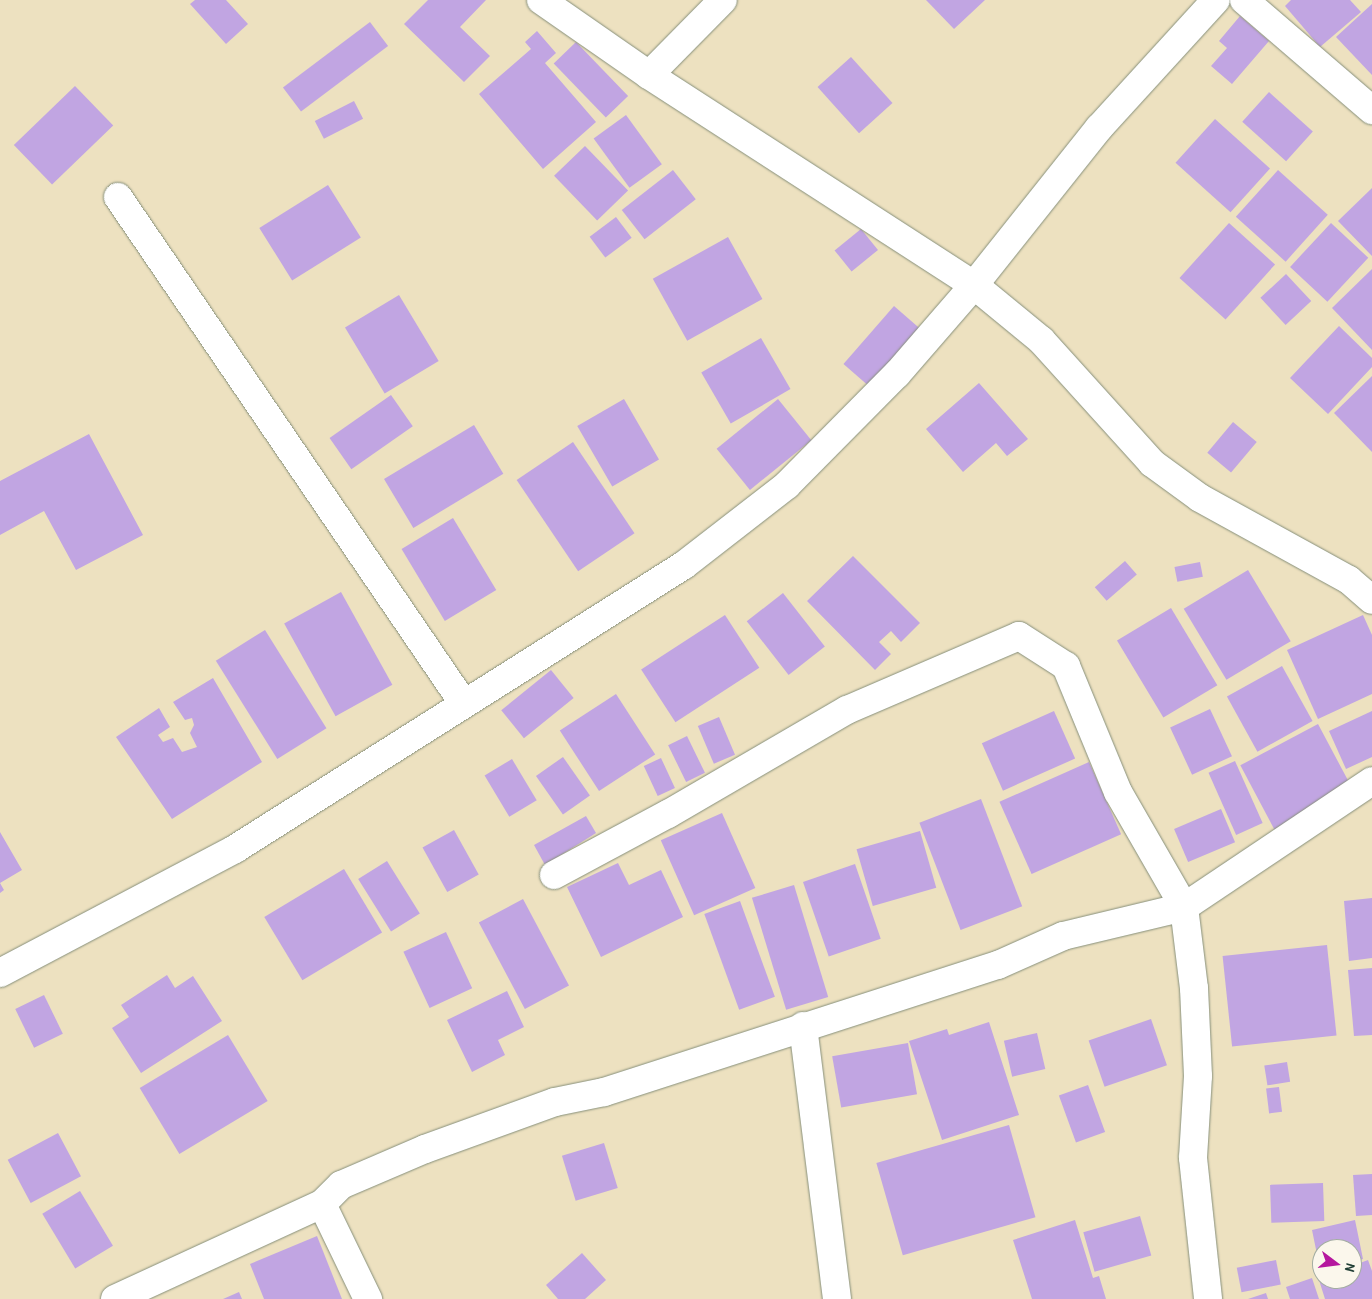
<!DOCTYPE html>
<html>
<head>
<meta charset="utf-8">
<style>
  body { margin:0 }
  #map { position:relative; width:1372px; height:1299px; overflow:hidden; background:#ede1c0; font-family:"Patrick Hand",sans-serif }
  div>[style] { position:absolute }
  .building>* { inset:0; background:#c1a5e2; transform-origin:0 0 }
  .roads { filter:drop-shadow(0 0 1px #868f7a) drop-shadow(0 0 1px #868f7a) }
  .minor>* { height:28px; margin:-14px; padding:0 14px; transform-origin:14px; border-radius:14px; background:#fff }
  span { translate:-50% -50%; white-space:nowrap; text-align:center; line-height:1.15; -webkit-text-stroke:4px #fbf7ec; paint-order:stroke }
  .north { position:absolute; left:1312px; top:1239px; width:50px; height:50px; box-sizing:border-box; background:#fbf7ec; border:1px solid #a3ada2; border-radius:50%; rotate:105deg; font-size:14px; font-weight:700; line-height:20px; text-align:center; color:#1f3d34 }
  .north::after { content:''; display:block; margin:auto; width:18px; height:22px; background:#b5179e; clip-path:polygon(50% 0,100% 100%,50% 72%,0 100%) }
</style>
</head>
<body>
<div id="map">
  <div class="building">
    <div style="clip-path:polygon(195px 0,226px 0,248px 24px,226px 44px,190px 4px)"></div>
    <div style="clip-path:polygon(428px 0,486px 0,460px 27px,490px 56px,464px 82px,404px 24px)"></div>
    <div style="clip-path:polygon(926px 0,985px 0,954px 29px)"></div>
    <div style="clip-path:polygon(1291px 0,1350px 0,1361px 12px,1320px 47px,1285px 6px)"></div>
    <div style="clip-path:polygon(1372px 4px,1372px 75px,1336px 37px)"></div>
    <div style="clip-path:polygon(1240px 16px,1269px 41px,1232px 84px,1211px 66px,1227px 48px,1219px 41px)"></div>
    <div style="left:370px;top:22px;width:30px;height:109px;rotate:53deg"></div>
    <div style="clip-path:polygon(537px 31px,556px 53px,545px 63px,596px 122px,543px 169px,479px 94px,531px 49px,525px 42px)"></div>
    <div style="left:576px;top:42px;width:75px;height:31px;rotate:46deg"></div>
    <div style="left:851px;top:57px;width:62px;height:45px;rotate:48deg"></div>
    <div style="left:75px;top:86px;width:55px;height:85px;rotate:46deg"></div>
    <div style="left:1269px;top:92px;width:59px;height:40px;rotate:42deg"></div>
    <div style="left:354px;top:101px;width:20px;height:44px;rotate:63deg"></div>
    <div style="left:626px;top:115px;width:61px;height:40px;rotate:54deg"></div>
    <div style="left:1215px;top:119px;width:74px;height:59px;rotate:42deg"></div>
    <div style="left:585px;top:146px;width:62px;height:43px;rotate:46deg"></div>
    <div style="left:673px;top:170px;width:37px;height:65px;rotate:52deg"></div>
    <div style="left:1278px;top:170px;width:67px;height:63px;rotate:42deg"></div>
    <div style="left:328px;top:185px;width:62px;height:81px;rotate:58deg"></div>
    <div style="clip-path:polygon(1372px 188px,1372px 256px,1338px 221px)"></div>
    <div style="left:616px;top:217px;width:26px;height:33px;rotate:53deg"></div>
    <div style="left:1229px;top:223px;width:62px;height:74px;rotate:42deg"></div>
    <div style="left:1331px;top:223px;width:51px;height:60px;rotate:43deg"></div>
    <div style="left:861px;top:229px;width:27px;height:34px;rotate:51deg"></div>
    <div style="left:728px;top:237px;width:71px;height:86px;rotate:61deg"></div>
    <div style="clip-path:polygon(1372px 269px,1372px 350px,1332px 308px)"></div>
    <div style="left:1286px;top:274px;width:37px;height:35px;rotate:47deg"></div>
    <div style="left:399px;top:295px;width:77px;height:63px;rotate:59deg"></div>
    <div style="left:894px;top:306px;width:35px;height:77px;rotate:41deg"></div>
    <div style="clip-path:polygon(1339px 326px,1372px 358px,1372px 367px,1328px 414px,1290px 378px)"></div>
    <div style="left:761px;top:338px;width:59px;height:69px;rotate:60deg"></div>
    <div style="clip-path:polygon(1372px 376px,1372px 452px,1334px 413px)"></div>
    <div style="clip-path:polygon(979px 383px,1028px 439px,1007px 456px,996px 443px,963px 472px,926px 429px)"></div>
    <div style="left:391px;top:395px;width:38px;height:75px;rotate:55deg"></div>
    <div style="left:624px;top:399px;width:70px;height:54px;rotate:60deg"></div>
    <div style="left:778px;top:399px;width:53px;height:79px;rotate:51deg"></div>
    <div style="left:1233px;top:422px;width:31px;height:40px;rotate:40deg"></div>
    <div style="left:474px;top:425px;width:57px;height:105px;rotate:59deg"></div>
    <div style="clip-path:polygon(89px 434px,143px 535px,76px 570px,44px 511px,0 535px,0 481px)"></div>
    <div style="left:573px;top:442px;width:110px;height:68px;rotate:56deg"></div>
    <div style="left:453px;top:518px;width:84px;height:60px;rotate:59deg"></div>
    <div style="clip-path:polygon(853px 556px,920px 623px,901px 642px,891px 631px,879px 642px,891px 654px,875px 670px,807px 601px)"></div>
    <div style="left:1125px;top:561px;width:18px;height:40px;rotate:49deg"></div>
    <div style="left:1200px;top:562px;width:15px;height:26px;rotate:79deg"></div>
    <div style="left:1248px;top:570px;width:83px;height:75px;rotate:59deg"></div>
    <div style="left:341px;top:592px;width:106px;height:65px;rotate:61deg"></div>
    <div style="left:783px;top:593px;width:68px;height:46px;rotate:52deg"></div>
    <div style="left:1171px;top:608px;width:90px;height:63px;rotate:59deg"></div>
    <div style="left:725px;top:615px;width:63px;height:100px;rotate:57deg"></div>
    <div style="clip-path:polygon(1363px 615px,1372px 635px,1372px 694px,1318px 719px,1287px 650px)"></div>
    <div style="left:265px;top:630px;width:116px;height:58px;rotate:58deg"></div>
    <div style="left:1282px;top:666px;width:63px;height:63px;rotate:61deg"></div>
    <div style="left:551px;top:670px;width:36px;height:64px;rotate:51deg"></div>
    <div style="clip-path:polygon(213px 678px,262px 762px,172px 819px,116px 737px,159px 708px,170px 727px,158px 735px,163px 742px,173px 738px,182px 752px,197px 747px,190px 733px,194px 725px,192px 718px,185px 720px,173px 702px)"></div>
    <div style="left:616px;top:694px;width:72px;height:67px;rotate:57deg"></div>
    <div style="left:1210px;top:709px;width:52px;height:44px;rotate:65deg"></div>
    <div style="left:1054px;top:711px;width:52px;height:79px;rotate:66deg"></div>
    <div style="clip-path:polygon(1372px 711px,1372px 757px,1346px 769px,1329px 731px)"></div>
    <div style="left:719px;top:717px;width:41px;height:23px;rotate:67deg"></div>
    <div style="left:1318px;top:724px;width:76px;height:88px;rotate:62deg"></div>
    <div style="left:687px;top:736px;width:41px;height:21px;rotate:64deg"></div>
    <div style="left:563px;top:757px;width:47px;height:33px;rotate:55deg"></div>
    <div style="left:661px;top:758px;width:33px;height:19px;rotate:65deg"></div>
    <div style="left:512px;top:759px;width:48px;height:32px;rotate:59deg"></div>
    <div style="left:1235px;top:761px;width:68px;height:29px;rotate:66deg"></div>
    <div style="left:1089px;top:762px;width:79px;height:98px;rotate:66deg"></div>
    <div style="left:981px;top:799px;width:115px;height:66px;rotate:69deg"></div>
    <div style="left:1221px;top:809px;width:36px;height:51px;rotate:67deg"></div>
    <div style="left:722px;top:813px;width:82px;height:67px;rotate:66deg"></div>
    <div style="clip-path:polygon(586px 816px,596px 833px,545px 865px,534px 845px)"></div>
    <div style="left:454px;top:830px;width:51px;height:36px;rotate:61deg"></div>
    <div style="left:920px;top:831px;width:59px;height:66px;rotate:74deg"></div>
    <div style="clip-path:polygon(0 832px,22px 870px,0 883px,4px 890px,0 893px)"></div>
    <div style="left:387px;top:861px;width:62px;height:34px;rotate:58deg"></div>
    <div style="clip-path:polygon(618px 863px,629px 885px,661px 870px,683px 917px,601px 957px,567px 887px)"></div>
    <div style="left:855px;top:864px;width:79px;height:55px;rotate:71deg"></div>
    <div style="left:344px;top:869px;width:74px;height:93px;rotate:59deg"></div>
    <div style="left:794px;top:885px;width:117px;height:44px;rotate:73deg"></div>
    <div style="clip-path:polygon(1372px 898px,1372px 958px,1349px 961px,1344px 901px)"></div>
    <div style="left:523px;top:899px;width:98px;height:50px;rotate:62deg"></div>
    <div style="left:740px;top:901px;width:102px;height:38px;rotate:70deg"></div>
    <div style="left:446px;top:932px;width:62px;height:47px;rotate:65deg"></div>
    <div style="left:1327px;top:945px;width:91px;height:105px;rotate:84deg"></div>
    <div style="clip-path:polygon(1372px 968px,1372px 1035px,1354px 1036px,1348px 970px)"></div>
    <div style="clip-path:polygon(167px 975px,175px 988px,193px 976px,222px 1021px,141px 1073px,112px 1028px,129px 1017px,121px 1005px)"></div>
    <div style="clip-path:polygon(507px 991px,524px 1027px,498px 1040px,505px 1055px,472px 1072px,447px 1020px)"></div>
    <div style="left:44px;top:995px;width:43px;height:32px;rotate:64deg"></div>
    <div style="left:1151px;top:1019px;width:49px;height:66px;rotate:71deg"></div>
    <div style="clip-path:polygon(989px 1022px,1019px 1115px,942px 1140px,909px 1041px,947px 1029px,949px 1035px)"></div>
    <div style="left:1037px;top:1033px;width:37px;height:34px;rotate:77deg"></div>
    <div style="left:228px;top:1035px;width:77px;height:103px;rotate:59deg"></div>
    <div style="left:908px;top:1043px;width:52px;height:77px;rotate:80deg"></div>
    <div style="left:1287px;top:1062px;width:20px;height:23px;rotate:81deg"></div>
    <div style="left:1088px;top:1085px;width:50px;height:31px;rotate:70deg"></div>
    <div style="left:1279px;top:1087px;width:25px;height:13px;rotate:83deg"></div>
    <div style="left:1009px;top:1125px;width:96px;height:138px;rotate:74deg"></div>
    <div style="left:58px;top:1133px;width:49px;height:57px;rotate:62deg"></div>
    <div style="left:604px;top:1143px;width:47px;height:44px;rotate:73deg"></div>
    <div style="clip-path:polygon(1372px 1174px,1372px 1215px,1356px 1216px,1353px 1175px)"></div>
    <div style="left:1323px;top:1183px;width:38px;height:53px;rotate:88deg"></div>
    <div style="left:80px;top:1191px;width:64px;height:44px;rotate:59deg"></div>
    <div style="left:1140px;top:1216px;width:41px;height:59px;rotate:74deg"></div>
    <div style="clip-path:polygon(1075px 1220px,1093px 1278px,1099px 1276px,1106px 1299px,1032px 1299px,1013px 1240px)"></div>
    <div style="clip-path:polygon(1355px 1220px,1363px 1259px,1352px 1262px,1352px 1249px,1322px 1249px,1320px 1269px,1312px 1230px)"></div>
    <div style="clip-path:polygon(317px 1236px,342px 1299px,264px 1299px,250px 1264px)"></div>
    <div style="clip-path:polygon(582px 1253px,606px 1280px,585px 1299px,558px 1299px,546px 1285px)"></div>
    <div style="left:1276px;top:1260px;width:25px;height:40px;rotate:79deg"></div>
    <div style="clip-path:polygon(1368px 1260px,1372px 1271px,1372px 1299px,1325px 1299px,1318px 1277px,1352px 1279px,1352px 1266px)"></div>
    <div style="clip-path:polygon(1312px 1278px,1319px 1299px,1290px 1299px,1286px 1287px)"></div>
    <div style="clip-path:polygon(239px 1292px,242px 1299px,223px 1299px)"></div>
    <div style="clip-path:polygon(1266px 1293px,1268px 1299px,1248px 1299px)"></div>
  </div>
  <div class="roads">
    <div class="minor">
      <div style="left:541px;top:0;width:131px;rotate:34.8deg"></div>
      <div style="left:649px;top:75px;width:387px;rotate:32.9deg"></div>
      <div style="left:974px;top:285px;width:87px;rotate:39.4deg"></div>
      <div style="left:1041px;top:340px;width:166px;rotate:47.9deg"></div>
      <div style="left:1152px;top:463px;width:59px;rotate:36.1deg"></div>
      <div style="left:1200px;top:498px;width:170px;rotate:28.8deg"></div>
      <div style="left:1349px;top:580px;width:30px;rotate:41deg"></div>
      <div style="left:1244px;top:0;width:169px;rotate:40.7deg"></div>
      <div style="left:649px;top:75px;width:105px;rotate:-45.4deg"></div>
      <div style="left:118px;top:197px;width:614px;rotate:55.69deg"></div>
      <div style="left:554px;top:875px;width:129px;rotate:-28.2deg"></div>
      <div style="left:668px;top:814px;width:207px;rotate:-30.2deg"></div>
      <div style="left:847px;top:710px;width:187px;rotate:-23.3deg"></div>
      <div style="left:1019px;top:636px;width:56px;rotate:32.6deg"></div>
      <div style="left:1066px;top:666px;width:136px;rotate:67.6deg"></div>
      <div style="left:1118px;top:792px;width:133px;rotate:60.1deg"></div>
      <div style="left:1184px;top:907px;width:82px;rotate:83deg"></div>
      <div style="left:1194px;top:988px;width:88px;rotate:87.4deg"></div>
      <div style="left:1198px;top:1076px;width:82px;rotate:93.5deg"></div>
      <div style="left:1193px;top:1158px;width:142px;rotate:83.9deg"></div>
      <div style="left:0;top:973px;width:266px;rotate:-27.8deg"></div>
      <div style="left:235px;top:849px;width:531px;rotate:-32.31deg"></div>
      <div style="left:684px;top:565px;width:130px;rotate:-37.8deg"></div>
      <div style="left:787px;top:485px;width:156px;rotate:-45.3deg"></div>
      <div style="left:897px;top:374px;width:118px;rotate:-49.1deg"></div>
      <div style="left:974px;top:285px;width:201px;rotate:-51.5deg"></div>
      <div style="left:1099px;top:128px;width:173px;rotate:-47.6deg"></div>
      <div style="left:803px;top:1026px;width:275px;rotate:82.9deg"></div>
      <div style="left:322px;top:1204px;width:106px;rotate:64.2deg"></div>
      <div style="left:115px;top:1299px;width:228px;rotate:-24.7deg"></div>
      <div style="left:322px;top:1204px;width:27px;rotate:-45deg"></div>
      <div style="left:341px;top:1185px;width:91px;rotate:-23.2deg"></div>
      <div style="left:425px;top:1149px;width:138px;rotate:-19.9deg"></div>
      <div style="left:555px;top:1102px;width:50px;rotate:-11.5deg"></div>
      <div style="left:604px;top:1092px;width:414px;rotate:-17.9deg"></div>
      <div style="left:998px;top:965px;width:71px;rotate:-24deg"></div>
      <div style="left:1063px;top:936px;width:124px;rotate:-13.5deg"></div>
      <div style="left:1184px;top:907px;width:226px;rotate:-33.8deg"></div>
    </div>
  </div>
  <div class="north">N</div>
</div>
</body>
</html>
